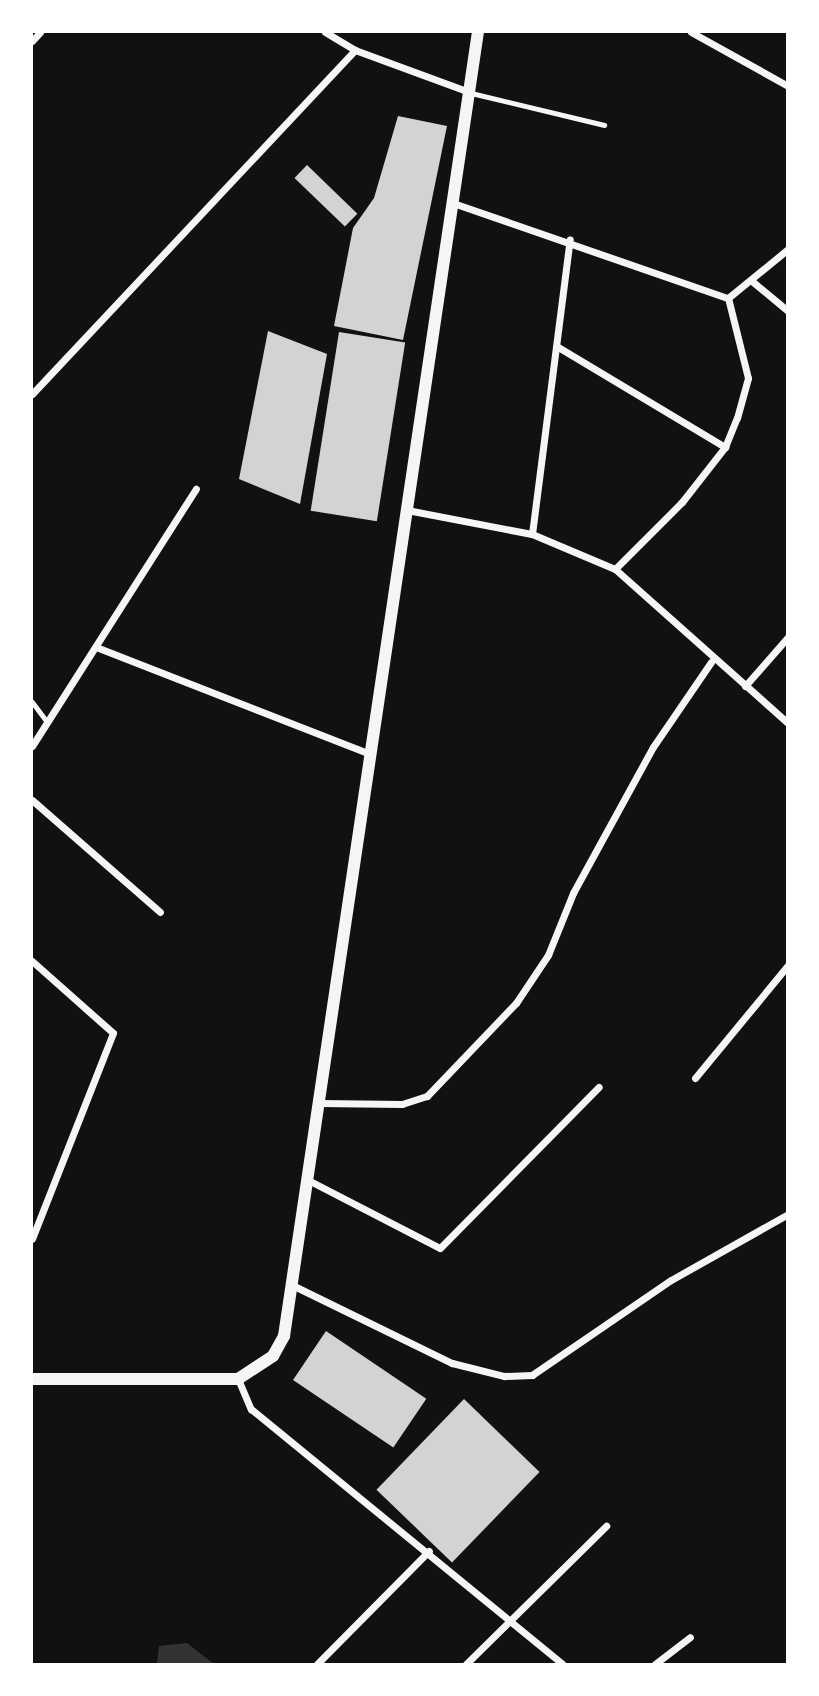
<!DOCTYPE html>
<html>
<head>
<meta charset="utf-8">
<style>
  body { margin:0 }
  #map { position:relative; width:819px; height:1696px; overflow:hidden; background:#111; font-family:"Varela Round",sans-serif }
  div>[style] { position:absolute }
  .water>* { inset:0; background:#333 }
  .building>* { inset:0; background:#d3d3d3; transform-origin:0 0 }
  .service>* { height:5px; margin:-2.5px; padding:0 2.5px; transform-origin:2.5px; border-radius:2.5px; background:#f5f5f5 }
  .minor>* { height:7px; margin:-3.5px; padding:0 3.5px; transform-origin:3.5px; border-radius:3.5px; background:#f5f5f5 }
  .tertiary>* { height:12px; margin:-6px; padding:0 6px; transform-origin:6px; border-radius:6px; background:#f5f5f5 }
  span { translate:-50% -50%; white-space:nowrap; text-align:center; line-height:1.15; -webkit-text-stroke:6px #fff; paint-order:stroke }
  .frame { position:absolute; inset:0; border:33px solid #fff; pointer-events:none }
</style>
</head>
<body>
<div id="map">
  <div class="water">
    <div style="clip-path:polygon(187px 1643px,214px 1664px,157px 1664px,159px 1646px)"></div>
  </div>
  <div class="building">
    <div style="clip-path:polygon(398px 116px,447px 126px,403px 340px,334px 326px,353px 228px,374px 198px)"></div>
    <div style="left:307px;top:165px;width:70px;height:18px;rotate:44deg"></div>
    <div style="clip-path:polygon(268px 331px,327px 354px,300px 504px,239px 479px)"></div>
    <div style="left:339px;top:332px;width:67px;height:181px;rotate:9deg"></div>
    <div style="left:326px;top:1331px;width:121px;height:59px;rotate:34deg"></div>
    <div style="left:464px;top:1399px;width:105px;height:126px;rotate:44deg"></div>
  </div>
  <div class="service">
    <div style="left:471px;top:93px;width:137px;rotate:13.5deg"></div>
    <div style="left:32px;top:702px;width:25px;rotate:53deg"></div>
  </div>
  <div class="minor">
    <div style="left:325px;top:32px;width:35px;rotate:31deg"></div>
    <div style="left:355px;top:50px;width:121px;rotate:20.2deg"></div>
    <div style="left:691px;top:32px;width:111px;rotate:29.1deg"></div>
    <div style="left:32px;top:41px;width:12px;rotate:-48deg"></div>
    <div style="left:453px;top:203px;width:291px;rotate:19.1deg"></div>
    <div style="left:728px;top:298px;width:77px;rotate:-39.2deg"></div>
    <div style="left:753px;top:282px;width:45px;rotate:39.6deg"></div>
    <div style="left:558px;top:347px;width:195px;rotate:30.9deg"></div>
    <div style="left:32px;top:394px;width:472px;rotate:-46.8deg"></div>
    <div style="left:407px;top:510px;width:127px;rotate:10.9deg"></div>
    <div style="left:532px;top:534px;width:90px;rotate:22.9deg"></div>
    <div style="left:615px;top:569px;width:232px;rotate:41.7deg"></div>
    <div style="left:532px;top:534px;width:297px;rotate:-82.7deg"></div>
    <div style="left:615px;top:569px;width:95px;rotate:-45deg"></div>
    <div style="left:682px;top:502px;width:70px;rotate:-52deg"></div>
    <div style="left:725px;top:447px;width:31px;rotate:-68deg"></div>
    <div style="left:737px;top:418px;width:41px;rotate:-74.6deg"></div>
    <div style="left:748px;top:378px;width:82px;rotate:-104deg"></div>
    <div style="left:96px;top:647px;width:295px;rotate:21.3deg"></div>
    <div style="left:745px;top:686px;width:65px;rotate:-48.7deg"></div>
    <div style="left:32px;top:746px;width:305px;rotate:-57.5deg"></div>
    <div style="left:32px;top:800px;width:170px;rotate:41.2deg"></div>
    <div style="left:32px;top:961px;width:108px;rotate:41.6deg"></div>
    <div style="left:113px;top:1033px;width:221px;rotate:111.5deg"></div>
    <div style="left:695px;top:1078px;width:146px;rotate:-50.5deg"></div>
    <div style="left:319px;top:1103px;width:83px;rotate:0.7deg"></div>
    <div style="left:402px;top:1104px;width:26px;rotate:-18deg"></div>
    <div style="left:427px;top:1096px;width:129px;rotate:-46.3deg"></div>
    <div style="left:516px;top:1003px;width:58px;rotate:-56.3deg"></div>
    <div style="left:548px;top:955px;width:67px;rotate:-68deg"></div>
    <div style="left:573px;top:893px;width:166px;rotate:-61.3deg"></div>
    <div style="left:653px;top:747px;width:103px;rotate:-55.7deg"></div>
    <div style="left:308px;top:1180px;width:148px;rotate:27.3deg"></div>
    <div style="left:440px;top:1248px;width:226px;rotate:-45.4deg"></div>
    <div style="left:292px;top:1285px;width:178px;rotate:26deg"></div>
    <div style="left:452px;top:1363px;width:54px;rotate:14deg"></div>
    <div style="left:504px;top:1376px;width:28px;rotate:-2deg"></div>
    <div style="left:532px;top:1375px;width:168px;rotate:-34.4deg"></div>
    <div style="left:671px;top:1280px;width:134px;rotate:-29.4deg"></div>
    <div style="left:238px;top:1379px;width:33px;rotate:67deg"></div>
    <div style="left:251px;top:1409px;width:402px;rotate:39.3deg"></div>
    <div style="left:317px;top:1664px;width:159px;rotate:-45.3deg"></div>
    <div style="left:466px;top:1664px;width:197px;rotate:-44.6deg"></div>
    <div style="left:655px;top:1664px;width:44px;rotate:-37.6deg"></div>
  </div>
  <div class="tertiary">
    <div style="left:32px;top:1379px;width:206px"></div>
    <div style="left:238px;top:1379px;width:42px;rotate:-33.3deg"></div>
    <div style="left:273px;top:1356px;width:23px;rotate:-61deg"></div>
    <div style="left:284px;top:1336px;width:1318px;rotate:-81.54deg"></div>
  </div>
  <div class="frame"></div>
</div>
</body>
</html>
